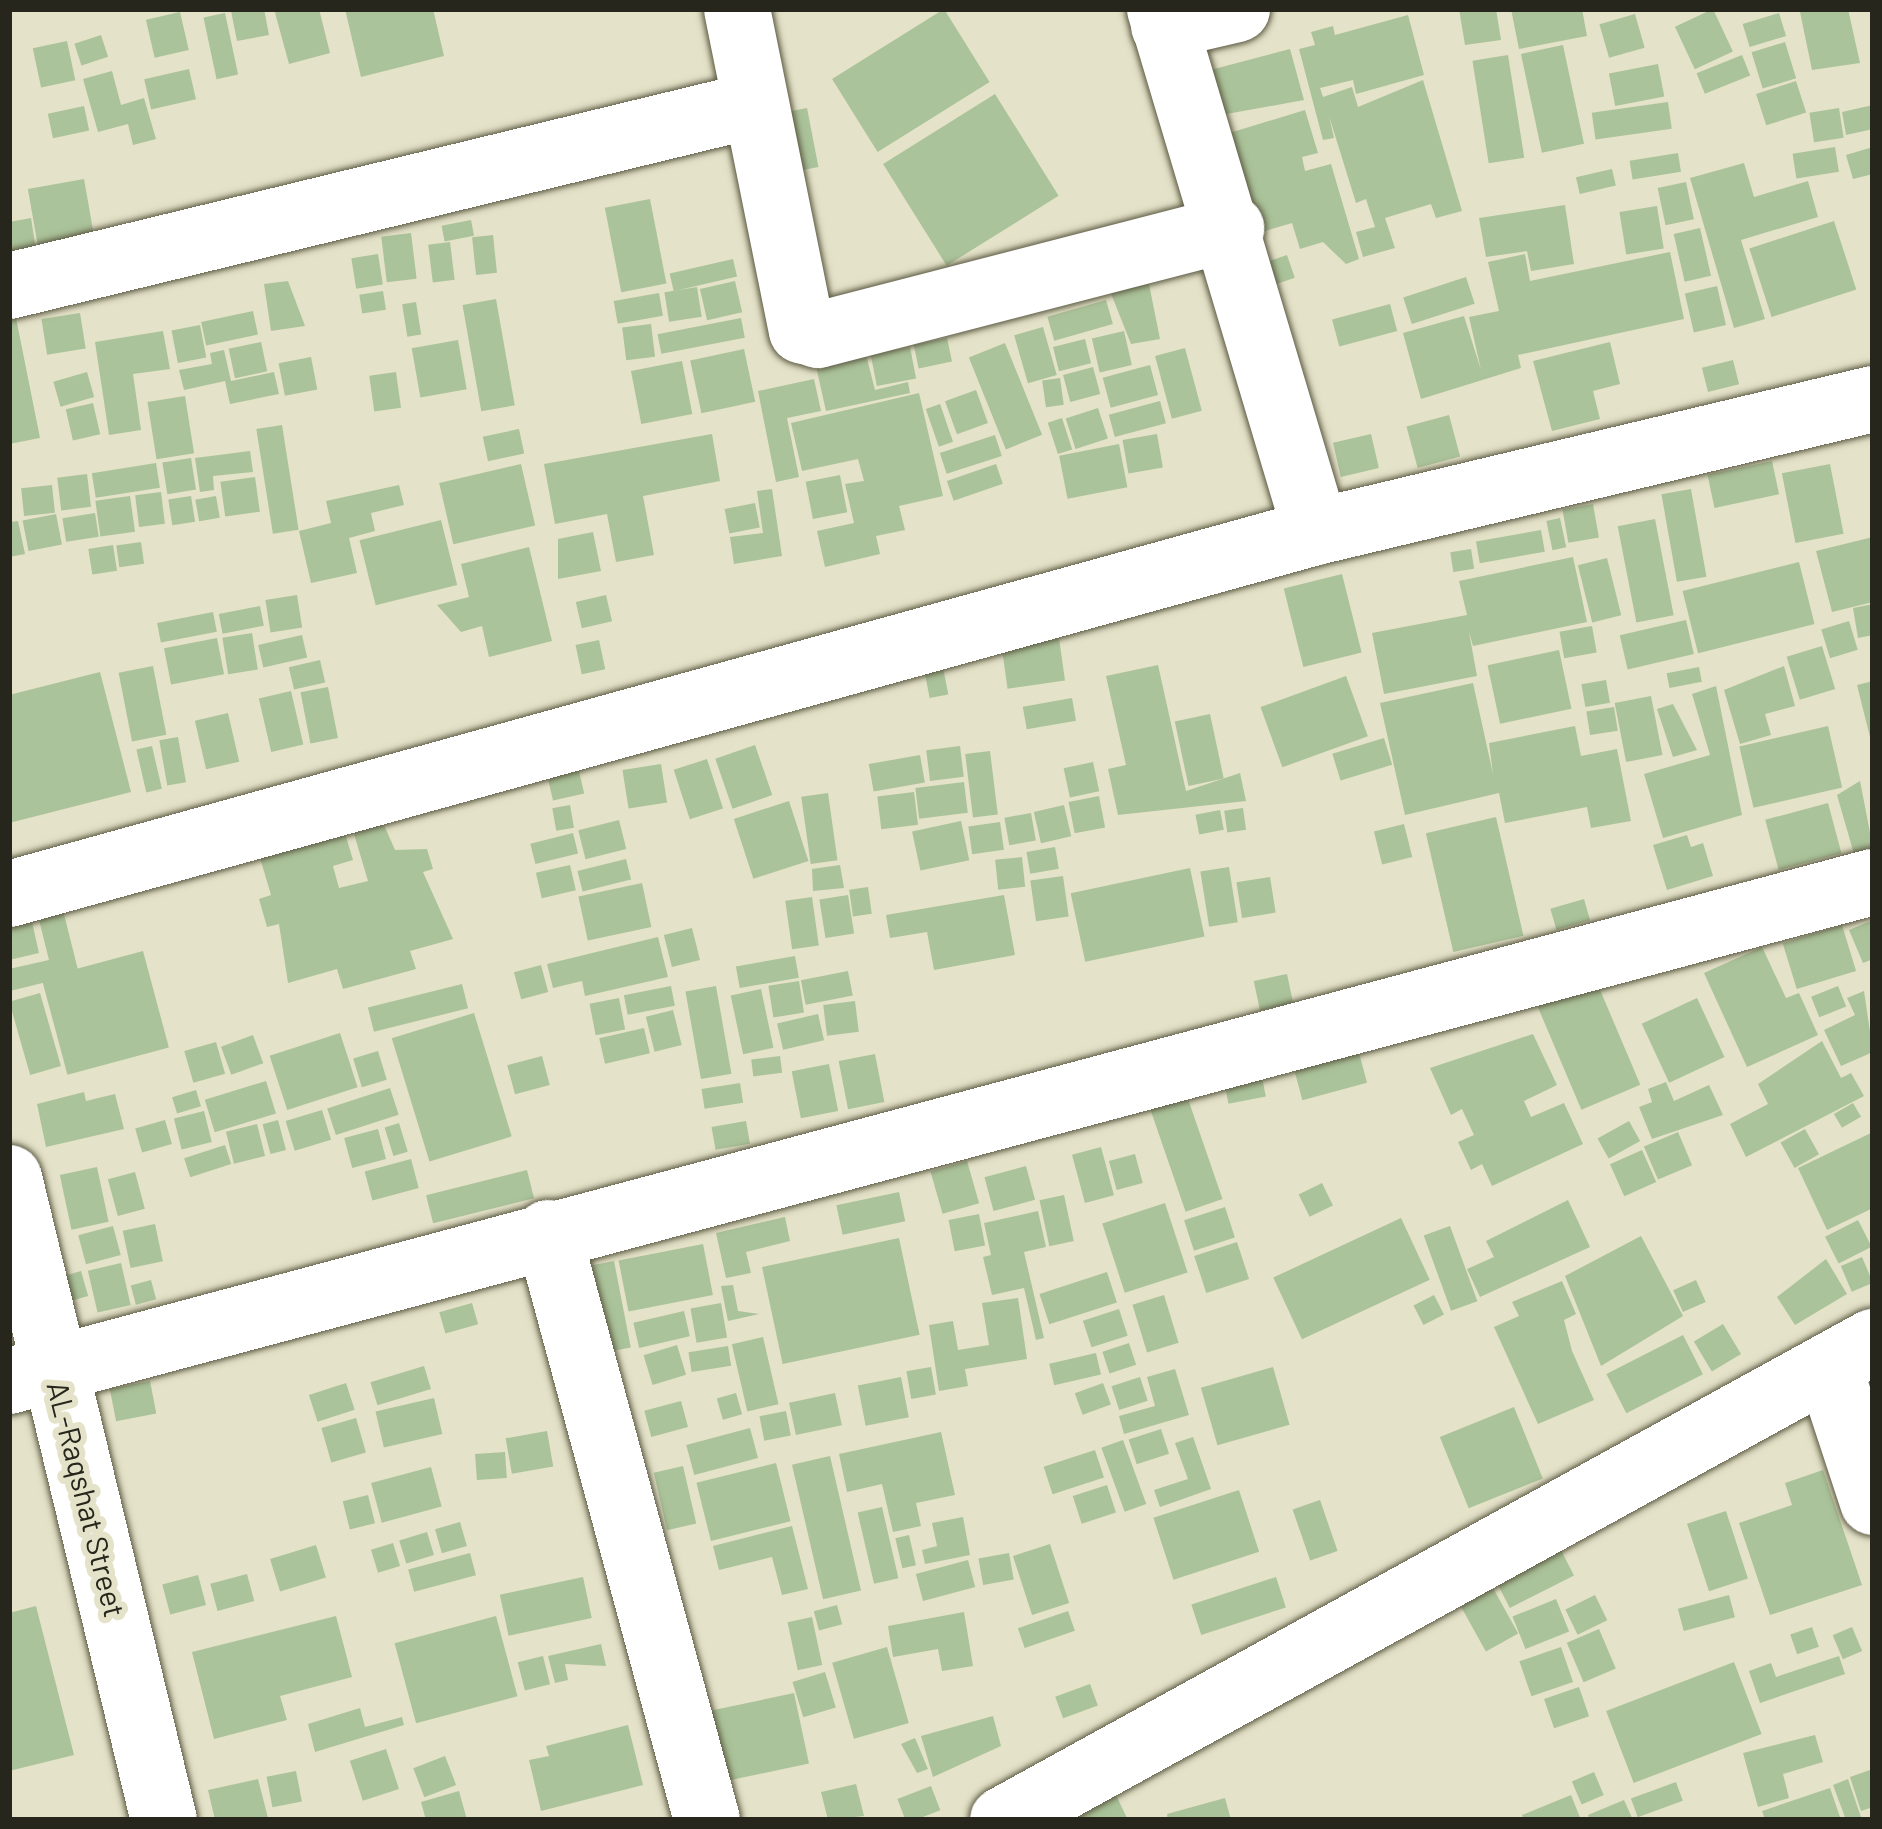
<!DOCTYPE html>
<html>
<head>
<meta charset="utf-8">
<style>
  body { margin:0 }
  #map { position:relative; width:1882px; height:1829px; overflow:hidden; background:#e4e2c8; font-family:Barlow,sans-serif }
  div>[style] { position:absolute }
  .building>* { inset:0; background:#abc39a; transform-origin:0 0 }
  .roads { filter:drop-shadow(0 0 3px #5b5942) drop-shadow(0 0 3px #5b5942) }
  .minor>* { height:66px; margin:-33px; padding:0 33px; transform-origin:33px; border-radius:33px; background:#fff }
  span { translate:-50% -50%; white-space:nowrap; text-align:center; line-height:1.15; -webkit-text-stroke:12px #e4e2c8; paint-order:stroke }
  .street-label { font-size:30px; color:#27261d }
  .frame { position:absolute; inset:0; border:12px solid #27261d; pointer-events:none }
</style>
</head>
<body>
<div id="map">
  <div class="building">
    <div style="clip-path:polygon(240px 9px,264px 9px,269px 35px,237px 41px,231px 11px)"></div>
    <div style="clip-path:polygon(274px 9px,319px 9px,330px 53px,289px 64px)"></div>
    <div style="clip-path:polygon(345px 9px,433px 9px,444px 56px,361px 77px)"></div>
    <div style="left:944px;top:9px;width:86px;height:132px;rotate:58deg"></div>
    <div style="clip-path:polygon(1459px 9px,1496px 9px,1501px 40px,1465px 45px)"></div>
    <div style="clip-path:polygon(1511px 9px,1582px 9px,1587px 36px,1519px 49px)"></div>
    <div style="left:1713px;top:9px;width:47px;height:42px;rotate:65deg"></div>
    <div style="clip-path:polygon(1848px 9px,1860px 63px,1812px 70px,1800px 12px)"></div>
    <div style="left:180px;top:12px;width:39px;height:35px;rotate:77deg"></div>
    <div style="left:225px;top:13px;width:63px;height:22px;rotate:78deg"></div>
    <div style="left:1779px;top:13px;width:24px;height:38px;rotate:73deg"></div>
    <div style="left:1635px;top:14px;width:35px;height:37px;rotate:74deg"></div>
    <div style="clip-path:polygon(1408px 15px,1424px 75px,1356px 94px,1353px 80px,1320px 88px,1323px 97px,1352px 87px,1358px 107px,1423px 80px,1462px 211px,1436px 218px,1431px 204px,1385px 218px,1395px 248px,1363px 257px,1356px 232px,1375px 227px,1366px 199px,1356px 203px,1329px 116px,1334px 138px,1323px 140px,1299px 49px,1315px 45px,1311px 32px,1333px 26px,1335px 35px)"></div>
    <div style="left:101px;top:35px;width:23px;height:28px;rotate:72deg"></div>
    <div style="left:67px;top:41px;width:40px;height:35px;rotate:78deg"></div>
    <div style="left:1785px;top:42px;width:38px;height:35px;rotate:73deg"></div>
    <div style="left:1563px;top:45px;width:101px;height:43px;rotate:78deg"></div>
    <div style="clip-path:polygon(1290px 49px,1304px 100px,1210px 117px,1199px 73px)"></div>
    <div style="left:1508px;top:55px;width:104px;height:36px;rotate:81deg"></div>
    <div style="left:1742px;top:55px;width:22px;height:49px;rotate:68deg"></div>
    <div style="left:1658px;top:64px;width:33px;height:50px;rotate:79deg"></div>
    <div style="left:189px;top:69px;width:31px;height:46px;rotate:77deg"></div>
    <div style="clip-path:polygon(112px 71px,121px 105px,144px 98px,156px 139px,133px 145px,128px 124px,98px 132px,83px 79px)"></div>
    <div style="left:1796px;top:81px;width:33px;height:42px;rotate:72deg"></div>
    <div style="left:995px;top:94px;width:120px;height:132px;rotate:58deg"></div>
    <div style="left:1668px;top:102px;width:27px;height:77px;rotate:82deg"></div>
    <div style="clip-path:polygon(1873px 105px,1873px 129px,1846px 135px,1842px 112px)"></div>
    <div style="left:84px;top:106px;width:25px;height:37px;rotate:78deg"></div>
    <div style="left:807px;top:108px;width:60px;height:44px;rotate:79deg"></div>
    <div style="left:1839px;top:108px;width:30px;height:30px;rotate:81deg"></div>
    <div style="clip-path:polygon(1305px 110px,1318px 153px,1302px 157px,1305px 171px,1331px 164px,1359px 259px,1346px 264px,1323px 242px,1300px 249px,1292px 223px,1255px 234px,1226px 134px)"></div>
    <div style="left:1835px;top:147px;width:25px;height:43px;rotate:81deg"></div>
    <div style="clip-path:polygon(1873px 147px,1873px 174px,1853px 179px,1846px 155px)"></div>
    <div style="left:1678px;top:153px;width:19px;height:49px;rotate:81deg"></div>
    <div style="clip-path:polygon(1744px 163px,1754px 197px,1808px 181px,1818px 217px,1741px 240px,1765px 319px,1734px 328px,1690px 178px)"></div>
    <div style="left:1612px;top:169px;width:17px;height:37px;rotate:77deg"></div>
    <div style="left:84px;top:179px;width:64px;height:57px;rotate:80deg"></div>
    <div style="left:1686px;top:182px;width:38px;height:29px;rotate:78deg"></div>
    <div style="left:650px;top:199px;width:86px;height:46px;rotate:79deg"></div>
    <div style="clip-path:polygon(1565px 205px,1574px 264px,1531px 271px,1527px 251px,1486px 257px,1479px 218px)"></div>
    <div style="left:1657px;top:206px;width:43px;height:38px;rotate:81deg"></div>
    <div style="clip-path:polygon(31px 218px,36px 250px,9px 254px,9px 222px)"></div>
    <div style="left:471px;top:220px;width:16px;height:30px;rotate:79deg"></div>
    <div style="left:1834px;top:221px;width:72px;height:89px;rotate:72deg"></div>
    <div style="left:1700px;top:228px;width:49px;height:27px;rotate:77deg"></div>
    <div style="left:411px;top:233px;width:46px;height:30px;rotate:83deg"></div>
    <div style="left:493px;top:235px;width:38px;height:21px;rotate:84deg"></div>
    <div style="left:450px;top:242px;width:38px;height:22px;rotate:83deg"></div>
    <div style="clip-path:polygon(1670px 252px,1684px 319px,1518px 355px,1521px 368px,1421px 399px,1403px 333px,1464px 316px,1481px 370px,1469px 317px,1499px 311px,1488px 262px,1525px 254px,1530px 281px)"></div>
    <div style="left:378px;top:254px;width:31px;height:27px;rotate:81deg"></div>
    <div style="left:1287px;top:255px;width:24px;height:32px;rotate:71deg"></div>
    <div style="left:733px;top:259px;width:18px;height:65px;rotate:77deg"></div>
    <div style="left:1466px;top:277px;width:28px;height:66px;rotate:72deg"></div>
    <div style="clip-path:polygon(288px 281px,305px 326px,271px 331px,264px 284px)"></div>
    <div style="left:735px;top:281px;width:32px;height:36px;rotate:77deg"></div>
    <div style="clip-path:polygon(1149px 284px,1160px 339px,1131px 344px,1110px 291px)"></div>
    <div style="left:1717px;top:286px;width:40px;height:33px;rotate:77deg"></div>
    <div style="left:697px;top:287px;width:30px;height:33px;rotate:81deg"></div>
    <div style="left:383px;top:291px;width:19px;height:24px;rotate:81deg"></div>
    <div style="left:659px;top:293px;width:23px;height:46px;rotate:80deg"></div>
    <div style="left:496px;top:299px;width:108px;height:34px;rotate:80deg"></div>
    <div style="left:1106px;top:300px;width:25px;height:61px;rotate:74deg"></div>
    <div style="left:416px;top:302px;width:33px;height:14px;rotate:81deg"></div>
    <div style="left:1390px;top:304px;width:28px;height:60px;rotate:75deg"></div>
    <div style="left:253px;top:311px;width:24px;height:53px;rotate:78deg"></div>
    <div style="clip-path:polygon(15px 313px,40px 438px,9px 444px,9px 315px)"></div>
    <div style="left:80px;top:313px;width:36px;height:39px;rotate:81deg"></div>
    <div style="left:741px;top:318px;width:20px;height:85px;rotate:79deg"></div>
    <div style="left:651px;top:324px;width:33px;height:29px;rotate:83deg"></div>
    <div style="left:200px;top:325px;width:33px;height:29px;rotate:79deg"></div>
    <div style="left:1043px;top:327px;width:50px;height:30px;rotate:74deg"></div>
    <div style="clip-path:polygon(163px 331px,170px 369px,133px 374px,141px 430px,109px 435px,95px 342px)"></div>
    <div style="left:1124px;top:331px;width:35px;height:33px;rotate:77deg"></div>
    <div style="left:947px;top:338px;width:24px;height:34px;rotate:78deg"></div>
    <div style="left:1085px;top:339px;width:25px;height:33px;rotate:76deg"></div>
    <div style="left:458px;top:340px;width:50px;height:47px;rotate:80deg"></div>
    <div style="left:261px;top:342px;width:30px;height:33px;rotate:78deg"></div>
    <div style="clip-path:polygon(1610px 342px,1620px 384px,1593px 391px,1600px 419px,1552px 431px,1533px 361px)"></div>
    <div style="left:1005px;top:343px;width:99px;height:39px;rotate:68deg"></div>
    <div style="left:910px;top:347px;width:32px;height:40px;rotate:79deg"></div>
    <div style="left:1185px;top:348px;width:65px;height:31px;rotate:75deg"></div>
    <div style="left:744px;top:349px;width:54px;height:55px;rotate:78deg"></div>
    <div style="clip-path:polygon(224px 350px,231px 381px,274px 372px,279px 394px,230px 404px,225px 381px,184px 390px,179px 370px,212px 364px,210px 353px)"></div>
    <div style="clip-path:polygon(865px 351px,875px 390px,908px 382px,910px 393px,826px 411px,815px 362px)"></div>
    <div style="left:311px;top:357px;width:33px;height:33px;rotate:79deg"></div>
    <div style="left:1733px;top:360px;width:25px;height:32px;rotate:76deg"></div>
    <div style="left:682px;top:361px;width:54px;height:52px;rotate:79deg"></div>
    <div style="left:1150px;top:365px;width:31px;height:49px;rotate:75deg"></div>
    <div style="left:1093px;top:367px;width:28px;height:31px;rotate:75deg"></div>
    <div style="left:87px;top:372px;width:26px;height:35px;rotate:74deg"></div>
    <div style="left:396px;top:372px;width:36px;height:27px;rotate:82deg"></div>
    <div style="left:1060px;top:378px;width:27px;height:18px;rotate:82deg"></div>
    <div style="clip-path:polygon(814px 379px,821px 411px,787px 418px,799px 477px,776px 482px,758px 391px)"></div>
    <div style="left:976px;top:390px;width:35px;height:33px;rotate:70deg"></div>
    <div style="clip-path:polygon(919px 393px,943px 496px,899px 506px,905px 530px,876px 536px,880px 554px,825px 567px,817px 531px,854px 523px,845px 484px,864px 481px,858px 459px,802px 471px,791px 423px)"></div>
    <div style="left:185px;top:396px;width:58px;height:38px;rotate:81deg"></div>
    <div style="left:1160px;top:401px;width:23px;height:53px;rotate:75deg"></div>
    <div style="left:93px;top:403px;width:32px;height:28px;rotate:77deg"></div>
    <div style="left:940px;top:404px;width:40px;height:15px;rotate:71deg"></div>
    <div style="left:1098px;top:408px;width:32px;height:34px;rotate:72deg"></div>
    <div style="left:1449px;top:415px;width:43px;height:44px;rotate:75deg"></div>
    <div style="left:1062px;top:418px;width:33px;height:15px;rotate:72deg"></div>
    <div style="left:282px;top:425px;width:106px;height:26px;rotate:81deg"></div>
    <div style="left:519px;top:429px;width:25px;height:37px;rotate:78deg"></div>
    <div style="clip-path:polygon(712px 434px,720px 481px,643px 496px,654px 555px,616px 562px,607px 514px,555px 524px,544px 464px)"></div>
    <div style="left:1157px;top:434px;width:34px;height:35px;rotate:80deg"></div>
    <div style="left:1371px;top:434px;width:35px;height:39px;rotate:77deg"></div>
    <div style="left:995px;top:435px;width:22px;height:58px;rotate:72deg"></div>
    <div style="left:1119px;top:444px;width:44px;height:61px;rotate:79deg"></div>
    <div style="clip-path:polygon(250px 451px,253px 472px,213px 476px,214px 490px,200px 492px,195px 458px)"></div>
    <div style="left:191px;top:458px;width:32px;height:29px;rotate:81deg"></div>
    <div style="left:1772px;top:461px;width:34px;height:66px;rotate:78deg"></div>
    <div style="left:156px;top:463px;width:25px;height:65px;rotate:81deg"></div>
    <div style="left:521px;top:464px;width:63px;height:84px;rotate:77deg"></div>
    <div style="left:996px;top:464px;width:21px;height:52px;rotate:71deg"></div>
    <div style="left:1830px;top:464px;width:71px;height:49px;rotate:79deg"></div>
    <div style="left:87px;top:474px;width:33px;height:30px;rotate:83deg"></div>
    <div style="left:840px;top:475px;width:38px;height:35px;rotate:79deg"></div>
    <div style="left:255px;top:477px;width:35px;height:35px;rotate:82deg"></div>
    <div style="left:52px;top:485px;width:28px;height:31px;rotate:84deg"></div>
    <div style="clip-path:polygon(399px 485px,404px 505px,371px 513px,375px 531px,349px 538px,357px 573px,311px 583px,299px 531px,331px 523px,326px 501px)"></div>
    <div style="clip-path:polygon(772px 489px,782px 556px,734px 564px,730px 537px,763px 533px,757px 491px)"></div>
    <div style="left:1691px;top:489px;width:89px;height:30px;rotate:80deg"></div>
    <div style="left:161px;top:492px;width:32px;height:26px;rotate:83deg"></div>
    <div style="left:130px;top:496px;width:36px;height:35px;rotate:82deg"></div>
    <div style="left:191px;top:496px;width:26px;height:23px;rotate:81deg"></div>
    <div style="left:216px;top:496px;width:22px;height:21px;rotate:80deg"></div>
    <div style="left:755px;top:503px;width:25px;height:31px;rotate:79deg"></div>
    <div style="left:1593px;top:504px;width:34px;height:31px;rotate:80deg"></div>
    <div style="left:95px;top:513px;width:24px;height:33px;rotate:81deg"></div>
    <div style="left:56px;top:514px;width:31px;height:34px;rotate:79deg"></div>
    <div style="left:1560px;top:518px;width:30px;height:14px;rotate:78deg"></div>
    <div style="left:1655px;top:519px;width:98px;height:38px;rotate:79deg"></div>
    <div style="left:441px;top:520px;width:67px;height:84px;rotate:76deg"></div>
    <div style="clip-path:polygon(18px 521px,25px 554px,9px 557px,9px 522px)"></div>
    <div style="left:1541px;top:530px;width:22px;height:66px;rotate:80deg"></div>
    <div style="clip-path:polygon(593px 532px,601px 571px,558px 579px,558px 539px)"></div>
    <div style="clip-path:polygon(1873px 537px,1873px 602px,1832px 612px,1816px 551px)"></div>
    <div style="left:141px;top:542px;width:22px;height:25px;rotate:82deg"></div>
    <div style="left:113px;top:545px;width:26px;height:25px;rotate:81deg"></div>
    <div style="clip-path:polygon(529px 547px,552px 641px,489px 657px,482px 626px,461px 632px,437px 605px,469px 597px,461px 564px)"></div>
    <div style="left:1471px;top:549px;width:20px;height:21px;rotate:81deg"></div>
    <div style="clip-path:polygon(1573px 557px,1587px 622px,1473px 646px,1469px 632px,1477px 676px,1384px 694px,1372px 633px,1467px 615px,1459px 581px)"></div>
    <div style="left:1607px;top:558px;width:59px;height:30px;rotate:76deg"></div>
    <div style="left:1799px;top:562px;width:64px;height:120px;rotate:76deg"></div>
    <div style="left:1342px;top:574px;width:81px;height:60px;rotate:76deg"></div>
    <div style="left:297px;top:595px;width:33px;height:32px;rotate:81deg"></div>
    <div style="left:606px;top:595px;width:27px;height:31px;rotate:77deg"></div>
    <div style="clip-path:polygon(1873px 604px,1873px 635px,1858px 638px,1853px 608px)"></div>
    <div style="left:260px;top:606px;width:20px;height:42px;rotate:79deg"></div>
    <div style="left:213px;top:612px;width:20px;height:57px;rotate:79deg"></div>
    <div style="left:1686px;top:620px;width:35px;height:68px;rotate:77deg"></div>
    <div style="left:1849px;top:621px;width:30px;height:29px;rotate:73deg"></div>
    <div style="left:1592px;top:626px;width:27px;height:33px;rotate:80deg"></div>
    <div style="left:252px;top:633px;width:37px;height:30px;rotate:81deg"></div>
    <div style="left:302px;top:635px;width:23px;height:45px;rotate:77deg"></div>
    <div style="left:217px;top:638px;width:37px;height:54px;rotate:79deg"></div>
    <div style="left:1059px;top:638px;width:43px;height:58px;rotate:82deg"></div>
    <div style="left:599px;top:640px;width:30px;height:24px;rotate:78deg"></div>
    <div style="left:1822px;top:646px;width:45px;height:37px;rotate:73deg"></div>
    <div style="left:1559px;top:650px;width:60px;height:73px;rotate:78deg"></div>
    <div style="left:320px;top:660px;width:23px;height:32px;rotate:77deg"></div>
    <div style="left:942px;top:662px;width:33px;height:19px;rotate:79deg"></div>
    <div style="clip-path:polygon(1158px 665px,1186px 791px,1240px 773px,1246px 801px,1118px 815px,1108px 769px,1126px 765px,1106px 676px)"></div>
    <div style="left:153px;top:666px;width:70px;height:35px;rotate:79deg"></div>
    <div style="clip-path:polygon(1784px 666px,1795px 706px,1765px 714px,1771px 735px,1740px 744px,1724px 690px)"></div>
    <div style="left:1699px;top:667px;width:15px;height:33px;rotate:79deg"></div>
    <div style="clip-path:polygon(100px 672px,131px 792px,9px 823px,9px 695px)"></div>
    <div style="left:1346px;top:676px;width:64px;height:91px;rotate:70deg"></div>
    <div style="left:1606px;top:680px;width:23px;height:25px;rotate:80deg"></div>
    <div style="clip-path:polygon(1873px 681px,1873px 740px,1871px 741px,1857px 685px)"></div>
    <div style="clip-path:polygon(1473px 683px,1493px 774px,1489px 743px,1575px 726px,1581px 756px,1617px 749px,1631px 821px,1591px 828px,1587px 807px,1505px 823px,1499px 793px,1405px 815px,1380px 703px)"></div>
    <div style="clip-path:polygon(1716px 686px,1742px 815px,1663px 838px,1644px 774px,1710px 755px,1692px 694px)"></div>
    <div style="left:328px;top:687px;width:52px;height:28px;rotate:79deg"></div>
    <div style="left:291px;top:691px;width:55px;height:33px;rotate:77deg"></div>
    <div style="left:1651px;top:696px;width:60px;height:37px;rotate:79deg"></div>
    <div style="left:1072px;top:698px;width:23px;height:50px;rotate:80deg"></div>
    <div style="clip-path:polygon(1673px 704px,1697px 750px,1673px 757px,1657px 709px)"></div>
    <div style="left:1614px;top:707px;width:24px;height:28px;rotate:81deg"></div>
    <div style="left:228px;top:713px;width:50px;height:34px;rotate:77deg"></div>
    <div style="left:1210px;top:714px;width:66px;height:36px;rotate:78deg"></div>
    <div style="left:1828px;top:726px;width:63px;height:91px;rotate:77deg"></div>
    <div style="left:178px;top:737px;width:46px;height:19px;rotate:80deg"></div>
    <div style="left:1384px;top:738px;width:28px;height:54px;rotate:73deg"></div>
    <div style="left:755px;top:745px;width:53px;height:42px;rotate:71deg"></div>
    <div style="left:152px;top:746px;width:44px;height:16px;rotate:77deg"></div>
    <div style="left:960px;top:746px;width:31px;height:34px;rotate:83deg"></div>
    <div style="left:990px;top:751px;width:64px;height:25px;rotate:83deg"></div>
    <div style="left:920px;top:755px;width:28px;height:52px;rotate:80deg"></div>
    <div style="left:707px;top:759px;width:52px;height:35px;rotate:72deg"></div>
    <div style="left:1093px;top:762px;width:30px;height:30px;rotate:78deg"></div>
    <div style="left:661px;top:764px;width:39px;height:39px;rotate:81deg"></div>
    <div style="left:579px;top:771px;width:23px;height:32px;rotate:77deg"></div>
    <div style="clip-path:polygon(1860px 781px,1873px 848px,1854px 854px,1837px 795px)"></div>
    <div style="left:964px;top:782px;width:31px;height:49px;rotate:83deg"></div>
    <div style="left:914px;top:792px;width:33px;height:37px;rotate:83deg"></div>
    <div style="left:828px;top:793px;width:68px;height:27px;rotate:82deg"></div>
    <div style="left:1099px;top:796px;width:32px;height:31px;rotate:79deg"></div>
    <div style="left:789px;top:801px;width:63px;height:58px;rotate:72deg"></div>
    <div style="left:1828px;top:803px;width:52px;height:65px;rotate:75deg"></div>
    <div style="left:570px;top:805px;width:23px;height:18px;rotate:80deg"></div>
    <div style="left:1064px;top:805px;width:32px;height:31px;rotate:77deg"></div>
    <div style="left:1243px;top:808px;width:22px;height:19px;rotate:82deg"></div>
    <div style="clip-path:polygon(377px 809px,395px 850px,427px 849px,433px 869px,423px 872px,453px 939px,410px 951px,416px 969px,343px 989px,337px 969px,288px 983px,279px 924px,267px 927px,259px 899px,271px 895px,260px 858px,339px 813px,353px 860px,333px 866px,339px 888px,368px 881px,349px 817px)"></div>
    <div style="left:1220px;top:810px;width:20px;height:25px;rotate:79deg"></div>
    <div style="left:1031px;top:813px;width:28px;height:27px;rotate:80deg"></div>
    <div style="left:1496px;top:817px;width:122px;height:72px;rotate:77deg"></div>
    <div style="left:619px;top:820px;width:30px;height:42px;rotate:76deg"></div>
    <div style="left:961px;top:821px;width:40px;height:50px;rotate:78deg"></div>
    <div style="left:1000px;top:822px;width:28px;height:32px;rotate:82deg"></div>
    <div style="left:1404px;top:824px;width:34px;height:31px;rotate:76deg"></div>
    <div style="left:573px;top:833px;width:21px;height:44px;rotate:76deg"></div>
    <div style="clip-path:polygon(1687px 835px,1691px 847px,1703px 843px,1713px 876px,1667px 890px,1653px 845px)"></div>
    <div style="left:1055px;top:847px;width:22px;height:29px;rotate:80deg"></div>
    <div style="left:1022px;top:857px;width:30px;height:27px;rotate:84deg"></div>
    <div style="left:626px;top:859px;width:21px;height:50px;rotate:76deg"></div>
    <div style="left:570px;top:865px;width:26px;height:35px;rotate:77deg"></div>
    <div style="clip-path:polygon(840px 865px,844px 888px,813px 891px,812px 869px)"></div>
    <div style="left:1229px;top:867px;width:56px;height:29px;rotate:81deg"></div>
    <div style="left:1190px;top:868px;width:70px;height:122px;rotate:78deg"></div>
    <div style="left:1063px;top:876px;width:41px;height:33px;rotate:82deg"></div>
    <div style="left:1270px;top:877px;width:36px;height:34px;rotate:81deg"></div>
    <div style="left:642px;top:883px;width:45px;height:65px;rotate:78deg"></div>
    <div style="left:868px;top:887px;width:27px;height:19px;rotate:82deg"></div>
    <div style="left:848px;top:895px;width:39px;height:29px;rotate:81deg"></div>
    <div style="clip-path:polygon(1004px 895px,1015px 955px,934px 970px,927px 932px,890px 938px,886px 915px)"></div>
    <div style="left:812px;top:897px;width:49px;height:27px;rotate:82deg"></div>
    <div style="left:1584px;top:899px;width:22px;height:35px;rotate:74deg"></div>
    <div style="clip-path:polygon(62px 906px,79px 974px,10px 991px,9px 969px,49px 960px,37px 912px)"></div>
    <div style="clip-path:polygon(30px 913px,39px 953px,9px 960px,9px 917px)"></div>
    <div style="clip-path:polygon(1873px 920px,1873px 959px,1863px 963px,1849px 930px)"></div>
    <div style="left:1842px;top:925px;width:48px;height:62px;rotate:73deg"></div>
    <div style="left:692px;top:928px;width:33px;height:29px;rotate:76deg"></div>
    <div style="clip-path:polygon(658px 937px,668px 977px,585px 996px,582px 981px,553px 988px,547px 964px)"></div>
    <div style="clip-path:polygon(1762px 947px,1786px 998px,1799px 993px,1818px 1035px,1747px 1067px,1704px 973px)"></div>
    <div style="left:143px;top:951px;width:100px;height:105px;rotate:75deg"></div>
    <div style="left:795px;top:956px;width:22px;height:60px;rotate:80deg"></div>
    <div style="left:541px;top:965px;width:28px;height:28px;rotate:75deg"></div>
    <div style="left:848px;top:971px;width:25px;height:48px;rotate:79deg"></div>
    <div style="left:1287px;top:974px;width:30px;height:34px;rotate:78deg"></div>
    <div style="left:1595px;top:978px;width:116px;height:64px;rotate:67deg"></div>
    <div style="left:799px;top:981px;width:32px;height:31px;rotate:81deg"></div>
    <div style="left:462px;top:984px;width:25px;height:97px;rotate:76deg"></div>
    <div style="left:671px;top:986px;width:20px;height:48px;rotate:79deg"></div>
    <div style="left:716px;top:986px;width:89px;height:31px;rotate:80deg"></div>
    <div style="left:1838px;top:986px;width:22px;height:29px;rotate:68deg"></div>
    <div style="left:761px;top:989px;width:60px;height:31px;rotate:78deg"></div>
    <div style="clip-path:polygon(1864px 991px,1873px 1052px,1841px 1066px,1824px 1030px,1855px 1015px,1847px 998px)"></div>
    <div style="left:40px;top:993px;width:76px;height:32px;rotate:74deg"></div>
    <div style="left:619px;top:998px;width:32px;height:30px;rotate:79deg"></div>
    <div style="left:1697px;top:998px;width:65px;height:61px;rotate:65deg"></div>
    <div style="left:855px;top:1001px;width:31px;height:32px;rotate:83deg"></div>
    <div style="left:673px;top:1010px;width:36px;height:28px;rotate:76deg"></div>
    <div style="left:474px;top:1013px;width:129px;height:86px;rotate:73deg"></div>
    <div style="left:818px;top:1014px;width:27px;height:42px;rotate:77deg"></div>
    <div style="left:644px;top:1028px;width:26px;height:46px;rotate:77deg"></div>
    <div style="left:340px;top:1033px;width:57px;height:74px;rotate:72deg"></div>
    <div style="clip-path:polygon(1533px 1034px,1557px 1085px,1524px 1101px,1531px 1117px,1564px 1103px,1583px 1144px,1492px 1186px,1482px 1164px,1471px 1170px,1458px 1142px,1474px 1135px,1462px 1109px,1451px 1115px,1430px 1068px)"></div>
    <div style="left:253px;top:1035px;width:30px;height:34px;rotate:70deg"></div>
    <div style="clip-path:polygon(1822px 1041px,1841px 1078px,1851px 1073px,1864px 1096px,1746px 1157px,1730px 1124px,1768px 1104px,1758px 1084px)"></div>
    <div style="left:216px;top:1042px;width:33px;height:33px;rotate:74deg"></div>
    <div style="left:1358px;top:1049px;width:35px;height:67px;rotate:75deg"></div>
    <div style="left:378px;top:1051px;width:30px;height:26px;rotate:73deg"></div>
    <div style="left:875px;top:1054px;width:49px;height:37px;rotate:79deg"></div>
    <div style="left:542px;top:1056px;width:30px;height:36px;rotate:75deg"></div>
    <div style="left:780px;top:1056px;width:17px;height:29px;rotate:83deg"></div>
    <div style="left:829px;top:1064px;width:48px;height:38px;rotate:79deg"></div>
    <div style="left:1261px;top:1072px;width:25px;height:38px;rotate:79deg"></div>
    <div style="left:266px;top:1081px;width:34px;height:64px;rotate:73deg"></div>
    <div style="clip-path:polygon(1666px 1082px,1674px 1101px,1709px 1085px,1723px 1115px,1652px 1139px,1639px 1107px,1652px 1102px,1648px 1089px)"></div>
    <div style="left:740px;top:1083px;width:20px;height:39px;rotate:81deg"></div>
    <div style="left:390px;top:1088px;width:28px;height:66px;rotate:72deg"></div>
    <div style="left:196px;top:1090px;width:17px;height:25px;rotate:73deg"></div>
    <div style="clip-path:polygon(84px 1092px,86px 1101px,115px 1094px,124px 1129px,46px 1147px,37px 1104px)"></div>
    <div style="left:1187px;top:1096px;width:109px;height:39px;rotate:71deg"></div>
    <div style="left:1853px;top:1103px;width:16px;height:22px;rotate:60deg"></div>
    <div style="left:322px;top:1110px;width:31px;height:38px;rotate:73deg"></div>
    <div style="left:204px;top:1111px;width:32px;height:31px;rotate:76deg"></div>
    <div style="left:165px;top:1120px;width:25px;height:31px;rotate:74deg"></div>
    <div style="left:278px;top:1120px;width:31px;height:16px;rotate:75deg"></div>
    <div style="left:746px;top:1121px;width:23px;height:35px;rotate:80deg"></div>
    <div style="left:1629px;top:1121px;width:23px;height:36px;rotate:61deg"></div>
    <div style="left:399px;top:1123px;width:30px;height:15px;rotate:73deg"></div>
    <div style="left:257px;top:1124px;width:33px;height:32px;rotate:76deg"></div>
    <div style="left:378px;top:1129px;width:31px;height:35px;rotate:75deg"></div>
    <div style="left:1805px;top:1129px;width:29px;height:28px;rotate:61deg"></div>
    <div style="left:1678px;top:1132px;width:36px;height:37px;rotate:67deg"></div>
    <div style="clip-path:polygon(1873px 1132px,1873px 1208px,1827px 1230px,1798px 1168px)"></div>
    <div style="left:225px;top:1145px;width:20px;height:43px;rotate:72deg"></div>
    <div style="left:1101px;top:1147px;width:50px;height:30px;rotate:75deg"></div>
    <div style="left:1642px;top:1150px;width:35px;height:35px;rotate:66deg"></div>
    <div style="left:1135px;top:1154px;width:30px;height:27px;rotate:75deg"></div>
    <div style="left:411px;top:1159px;width:30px;height:48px;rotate:75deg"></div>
    <div style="left:967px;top:1161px;width:44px;height:38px;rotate:74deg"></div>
    <div style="left:1026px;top:1166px;width:35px;height:43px;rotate:75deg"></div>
    <div style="left:97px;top:1167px;width:56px;height:38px;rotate:78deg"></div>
    <div style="left:527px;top:1170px;width:29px;height:104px;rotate:76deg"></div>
    <div style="left:135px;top:1172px;width:38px;height:28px;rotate:75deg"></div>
    <div style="left:1322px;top:1183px;width:25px;height:26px;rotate:64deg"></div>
    <div style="left:899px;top:1192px;width:30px;height:64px;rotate:78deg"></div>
    <div style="left:1064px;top:1195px;width:47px;height:25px;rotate:78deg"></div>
    <div style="clip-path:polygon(1568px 1200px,1590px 1247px,1480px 1297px,1467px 1269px,1494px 1257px,1486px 1241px)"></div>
    <div style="left:1165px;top:1203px;width:73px;height:66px;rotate:72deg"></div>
    <div style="left:1225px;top:1207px;width:32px;height:43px;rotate:72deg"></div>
    <div style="clip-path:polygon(1038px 1211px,1046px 1247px,1024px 1252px,1044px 1338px,1036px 1340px,1024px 1288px,992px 1295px,983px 1257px,991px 1255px,984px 1223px)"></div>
    <div style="left:979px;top:1214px;width:32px;height:31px;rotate:79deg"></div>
    <div style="clip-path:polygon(785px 1217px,790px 1241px,746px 1252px,751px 1273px,726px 1278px,716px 1233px)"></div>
    <div style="left:1401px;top:1218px;width:68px;height:141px;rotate:65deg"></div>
    <div style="left:1858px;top:1220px;width:30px;height:37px;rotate:63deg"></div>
    <div style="left:155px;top:1224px;width:38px;height:33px;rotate:78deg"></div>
    <div style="left:113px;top:1226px;width:30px;height:36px;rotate:75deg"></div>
    <div style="left:1450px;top:1226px;width:80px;height:28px;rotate:70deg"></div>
    <div style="clip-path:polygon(1641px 1236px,1683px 1316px,1601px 1366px,1565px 1276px)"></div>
    <div style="left:899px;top:1238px;width:99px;height:140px;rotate:78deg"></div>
    <div style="left:1237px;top:1242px;width:39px;height:45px;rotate:72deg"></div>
    <div style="left:703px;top:1244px;width:52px;height:86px;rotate:79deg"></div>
    <div style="left:1862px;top:1257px;width:28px;height:23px;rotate:67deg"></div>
    <div style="clip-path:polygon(1826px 1259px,1847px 1294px,1795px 1325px,1777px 1297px)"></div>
    <div style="left:614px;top:1261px;width:88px;height:30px;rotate:79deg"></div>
    <div style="left:121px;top:1263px;width:43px;height:34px;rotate:77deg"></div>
    <div style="left:81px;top:1271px;width:26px;height:17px;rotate:74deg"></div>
    <div style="left:1107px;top:1272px;width:32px;height:71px;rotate:72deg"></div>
    <div style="left:151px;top:1280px;width:20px;height:21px;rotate:75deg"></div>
    <div style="left:1696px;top:1280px;width:24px;height:25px;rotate:66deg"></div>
    <div style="clip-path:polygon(1562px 1281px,1576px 1314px,1564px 1320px,1572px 1351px,1594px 1400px,1538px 1424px,1494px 1327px,1519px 1316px,1512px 1302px)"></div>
    <div style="clip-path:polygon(733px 1285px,738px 1311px,759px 1314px,728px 1321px,721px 1286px)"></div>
    <div style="left:1164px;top:1295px;width:50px;height:33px;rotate:73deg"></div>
    <div style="left:1434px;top:1295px;width:22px;height:23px;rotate:63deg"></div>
    <div style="clip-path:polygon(1018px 1298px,1027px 1359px,965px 1369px,968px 1386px,939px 1391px,929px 1325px,953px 1321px,958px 1350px,989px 1345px,982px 1303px)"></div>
    <div style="left:472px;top:1303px;width:22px;height:34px;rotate:74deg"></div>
    <div style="left:721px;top:1303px;width:35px;height:31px;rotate:80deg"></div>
    <div style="left:1119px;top:1309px;width:28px;height:38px;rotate:72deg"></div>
    <div style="left:684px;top:1311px;width:26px;height:52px;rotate:77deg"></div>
    <div style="left:1723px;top:1324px;width:35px;height:34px;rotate:59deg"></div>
    <div style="left:1683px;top:1335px;width:44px;height:86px;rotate:63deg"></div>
    <div style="left:763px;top:1337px;width:69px;height:32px;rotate:77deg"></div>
    <div style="left:1129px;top:1343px;width:23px;height:28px;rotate:72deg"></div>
    <div style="left:677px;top:1345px;width:31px;height:35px;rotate:73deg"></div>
    <div style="left:728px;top:1346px;width:20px;height:40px;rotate:81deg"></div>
    <div style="left:1096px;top:1353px;width:22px;height:48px;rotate:77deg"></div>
    <div style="left:424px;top:1366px;width:24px;height:56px;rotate:73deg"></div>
    <div style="left:931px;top:1367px;width:28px;height:25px;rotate:80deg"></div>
    <div style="left:1273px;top:1367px;width:60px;height:75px;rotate:74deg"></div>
    <div style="clip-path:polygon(1175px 1369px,1189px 1415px,1124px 1434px,1119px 1416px,1155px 1406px,1147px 1377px)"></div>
    <div style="left:901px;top:1377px;width:41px;height:44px;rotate:79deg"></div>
    <div style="left:1140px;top:1377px;width:25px;height:30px;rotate:72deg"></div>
    <div style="left:150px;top:1381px;width:33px;height:41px;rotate:79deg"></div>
    <div style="left:346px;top:1383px;width:28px;height:39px;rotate:72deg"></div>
    <div style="left:1103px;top:1383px;width:23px;height:30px;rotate:70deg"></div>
    <div style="left:736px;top:1393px;width:22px;height:20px;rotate:74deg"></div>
    <div style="left:835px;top:1393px;width:33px;height:47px;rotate:78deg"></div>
    <div style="left:434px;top:1398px;width:37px;height:60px;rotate:77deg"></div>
    <div style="left:681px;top:1401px;width:27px;height:38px;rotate:75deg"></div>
    <div style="left:1514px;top:1407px;width:77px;height:80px;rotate:68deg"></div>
    <div style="left:786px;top:1411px;width:25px;height:27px;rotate:79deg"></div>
    <div style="left:356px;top:1418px;width:36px;height:36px;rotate:74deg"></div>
    <div style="left:750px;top:1428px;width:31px;height:66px;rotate:75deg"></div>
    <div style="left:1161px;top:1429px;width:26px;height:34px;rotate:72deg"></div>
    <div style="left:547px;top:1431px;width:36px;height:42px;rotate:80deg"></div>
    <div style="clip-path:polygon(941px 1432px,955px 1495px,916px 1503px,921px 1526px,893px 1532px,882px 1484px,847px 1492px,839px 1454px)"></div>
    <div style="clip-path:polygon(1193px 1437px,1211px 1489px,1160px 1507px,1154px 1490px,1188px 1479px,1175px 1443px)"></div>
    <div style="left:1123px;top:1440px;width:68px;height:23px;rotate:70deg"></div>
    <div style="left:1095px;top:1450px;width:29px;height:54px;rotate:72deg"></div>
    <div style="left:505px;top:1452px;width:26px;height:30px;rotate:86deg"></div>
    <div style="left:830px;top:1456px;width:138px;height:39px;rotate:77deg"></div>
    <div style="left:776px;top:1463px;width:60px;height:82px;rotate:76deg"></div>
    <div style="left:683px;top:1466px;width:59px;height:30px;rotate:77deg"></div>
    <div style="left:431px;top:1467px;width:41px;height:62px;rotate:75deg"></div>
    <div style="clip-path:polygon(1823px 1470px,1862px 1585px,1770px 1615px,1739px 1523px,1792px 1505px,1785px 1483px)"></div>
    <div style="left:1107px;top:1485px;width:29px;height:36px;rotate:72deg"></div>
    <div style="left:1239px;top:1490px;width:65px;height:90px;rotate:72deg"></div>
    <div style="left:368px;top:1495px;width:29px;height:26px;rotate:76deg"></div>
    <div style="left:1320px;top:1500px;width:54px;height:29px;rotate:71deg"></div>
    <div style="left:882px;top:1507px;width:73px;height:25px;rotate:77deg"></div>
    <div style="left:1726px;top:1511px;width:71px;height:41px;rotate:72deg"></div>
    <div style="clip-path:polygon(963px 1517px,970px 1555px,925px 1564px,922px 1550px,937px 1546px,932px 1523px)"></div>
    <div style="left:460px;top:1522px;width:25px;height:26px;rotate:74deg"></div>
    <div style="clip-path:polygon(792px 1526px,808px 1589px,782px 1595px,772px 1557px,719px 1570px,713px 1546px)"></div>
    <div style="left:427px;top:1532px;width:24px;height:29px;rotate:73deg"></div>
    <div style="left:909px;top:1535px;width:31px;height:14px;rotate:77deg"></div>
    <div style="left:393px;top:1543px;width:24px;height:23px;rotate:73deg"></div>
    <div style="left:1050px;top:1544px;width:62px;height:39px;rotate:72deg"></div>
    <div style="left:316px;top:1545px;width:34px;height:48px;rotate:73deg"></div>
    <div style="left:1559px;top:1546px;width:33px;height:72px;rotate:63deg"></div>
    <div style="left:470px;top:1553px;width:23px;height:64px;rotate:75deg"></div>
    <div style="left:1009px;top:1553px;width:27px;height:31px;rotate:80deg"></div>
    <div style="left:968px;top:1560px;width:28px;height:54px;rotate:75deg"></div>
    <div style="left:247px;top:1574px;width:28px;height:38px;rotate:75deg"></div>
    <div style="left:198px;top:1575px;width:31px;height:37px;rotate:75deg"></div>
    <div style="left:583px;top:1577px;width:42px;height:85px;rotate:78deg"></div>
    <div style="left:1276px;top:1577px;width:32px;height:89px;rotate:72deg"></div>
    <div style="left:1493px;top:1588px;width:52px;height:37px;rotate:61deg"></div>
    <div style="left:1595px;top:1595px;width:28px;height:33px;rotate:64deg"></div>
    <div style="left:1729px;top:1595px;width:23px;height:53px;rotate:75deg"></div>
    <div style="left:1556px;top:1599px;width:35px;height:47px;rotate:68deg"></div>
    <div style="left:837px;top:1605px;width:20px;height:24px;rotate:75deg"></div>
    <div style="clip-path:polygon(36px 1606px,74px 1755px,9px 1771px,9px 1613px)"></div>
    <div style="left:1068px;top:1611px;width:21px;height:53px;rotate:71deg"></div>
    <div style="clip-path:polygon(964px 1612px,973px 1666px,942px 1671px,938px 1649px,893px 1657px,888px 1626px)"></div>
    <div style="clip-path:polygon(336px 1616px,352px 1677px,280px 1696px,287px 1720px,214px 1739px,192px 1652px)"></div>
    <div style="left:496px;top:1616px;width:83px;height:105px;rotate:75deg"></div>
    <div style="left:812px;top:1617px;width:49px;height:25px;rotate:78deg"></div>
    <div style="left:1812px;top:1627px;width:21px;height:23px;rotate:71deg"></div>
    <div style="left:1852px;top:1627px;width:26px;height:21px;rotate:67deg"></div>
    <div style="left:1599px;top:1629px;width:43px;height:35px;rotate:67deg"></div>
    <div style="clip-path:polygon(601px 1644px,606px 1666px,565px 1664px,568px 1680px,555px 1683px,548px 1656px)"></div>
    <div style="left:887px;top:1647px;width:79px;height:57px;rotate:74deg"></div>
    <div style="left:1561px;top:1647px;width:37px;height:44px;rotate:71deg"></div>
    <div style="left:543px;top:1656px;width:29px;height:26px;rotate:76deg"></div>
    <div style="clip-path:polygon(1839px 1656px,1845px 1674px,1760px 1703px,1749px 1671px,1771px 1663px,1776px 1677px)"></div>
    <div style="left:1734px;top:1662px;width:77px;height:137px;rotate:69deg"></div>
    <div style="left:825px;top:1672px;width:37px;height:34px;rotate:73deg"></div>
    <div style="left:1090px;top:1684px;width:23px;height:37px;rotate:70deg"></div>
    <div style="left:1579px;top:1687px;width:31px;height:37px;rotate:71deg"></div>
    <div style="left:794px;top:1693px;width:72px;height:88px;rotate:78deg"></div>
    <div style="clip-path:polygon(360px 1708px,365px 1727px,402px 1717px,404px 1725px,315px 1752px,308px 1724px)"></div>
    <div style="clip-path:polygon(993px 1716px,1001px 1746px,933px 1777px,921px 1736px)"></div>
    <div style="clip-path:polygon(628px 1725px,643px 1785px,541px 1811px,529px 1760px,549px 1756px,546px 1746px)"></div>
    <div style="clip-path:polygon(1815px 1735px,1823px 1762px,1783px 1774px,1789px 1798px,1758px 1807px,1743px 1753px)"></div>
    <div style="clip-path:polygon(915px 1738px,928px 1769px,917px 1773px,901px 1744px)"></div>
    <div style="left:386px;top:1749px;width:42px;height:38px;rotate:72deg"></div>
    <div style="left:445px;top:1756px;width:31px;height:34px;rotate:69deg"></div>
    <div style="clip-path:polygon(1870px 1770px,1873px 1807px,1861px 1811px,1850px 1777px)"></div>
    <div style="left:296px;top:1771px;width:31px;height:30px;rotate:79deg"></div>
    <div style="left:1594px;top:1772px;width:25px;height:24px;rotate:67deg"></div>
    <div style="clip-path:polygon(258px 1779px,268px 1818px,215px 1820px,208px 1790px)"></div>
    <div style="clip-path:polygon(1848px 1779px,1862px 1820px,1846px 1820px,1833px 1785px)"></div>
    <div style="left:1676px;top:1782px;width:20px;height:48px;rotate:70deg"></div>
    <div style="clip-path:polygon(856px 1784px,864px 1816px,828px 1820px,821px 1792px)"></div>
    <div style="left:931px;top:1786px;width:26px;height:36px;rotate:69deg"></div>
    <div style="clip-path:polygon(1830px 1788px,1841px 1820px,1765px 1820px,1762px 1811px)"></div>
    <div style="clip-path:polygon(459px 1791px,467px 1820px,426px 1820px,421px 1802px)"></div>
    <div style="clip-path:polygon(1114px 1791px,1128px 1820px,1065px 1820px)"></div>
    <div style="clip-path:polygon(1571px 1795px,1581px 1820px,1524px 1820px,1522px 1815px)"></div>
    <div style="clip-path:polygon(1225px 1798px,1231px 1820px,1168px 1820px,1167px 1814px)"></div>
    <div style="clip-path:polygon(1624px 1800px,1633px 1820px,1590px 1820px,1588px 1815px)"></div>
  </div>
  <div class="roads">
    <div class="minor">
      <div style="left:737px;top:9px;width:328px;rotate:78.6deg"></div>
      <div style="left:802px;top:330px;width:17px;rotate:17deg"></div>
      <div style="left:818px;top:335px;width:427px;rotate:-14.5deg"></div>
      <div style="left:1160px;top:9px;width:546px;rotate:73.39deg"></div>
      <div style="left:1164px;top:26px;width:75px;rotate:-13.1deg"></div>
      <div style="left:9px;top:286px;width:767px;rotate:-13.66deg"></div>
      <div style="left:9px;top:894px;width:1356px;rotate:-15.48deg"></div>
      <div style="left:1316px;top:532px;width:573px;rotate:-13.43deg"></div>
      <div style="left:9px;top:1178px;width:660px;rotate:76.43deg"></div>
      <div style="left:548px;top:1233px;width:608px;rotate:74.84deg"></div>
      <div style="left:1829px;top:1368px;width:141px;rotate:71.8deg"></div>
      <div style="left:9px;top:1381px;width:1930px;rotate:-14.99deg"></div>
      <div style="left:1003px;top:1820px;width:993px;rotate:-28.79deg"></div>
    </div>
  </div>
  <div class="street-label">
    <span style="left:87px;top:1499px;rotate:76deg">AL-Raqshat Street</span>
  </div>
  <div class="frame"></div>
</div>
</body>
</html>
